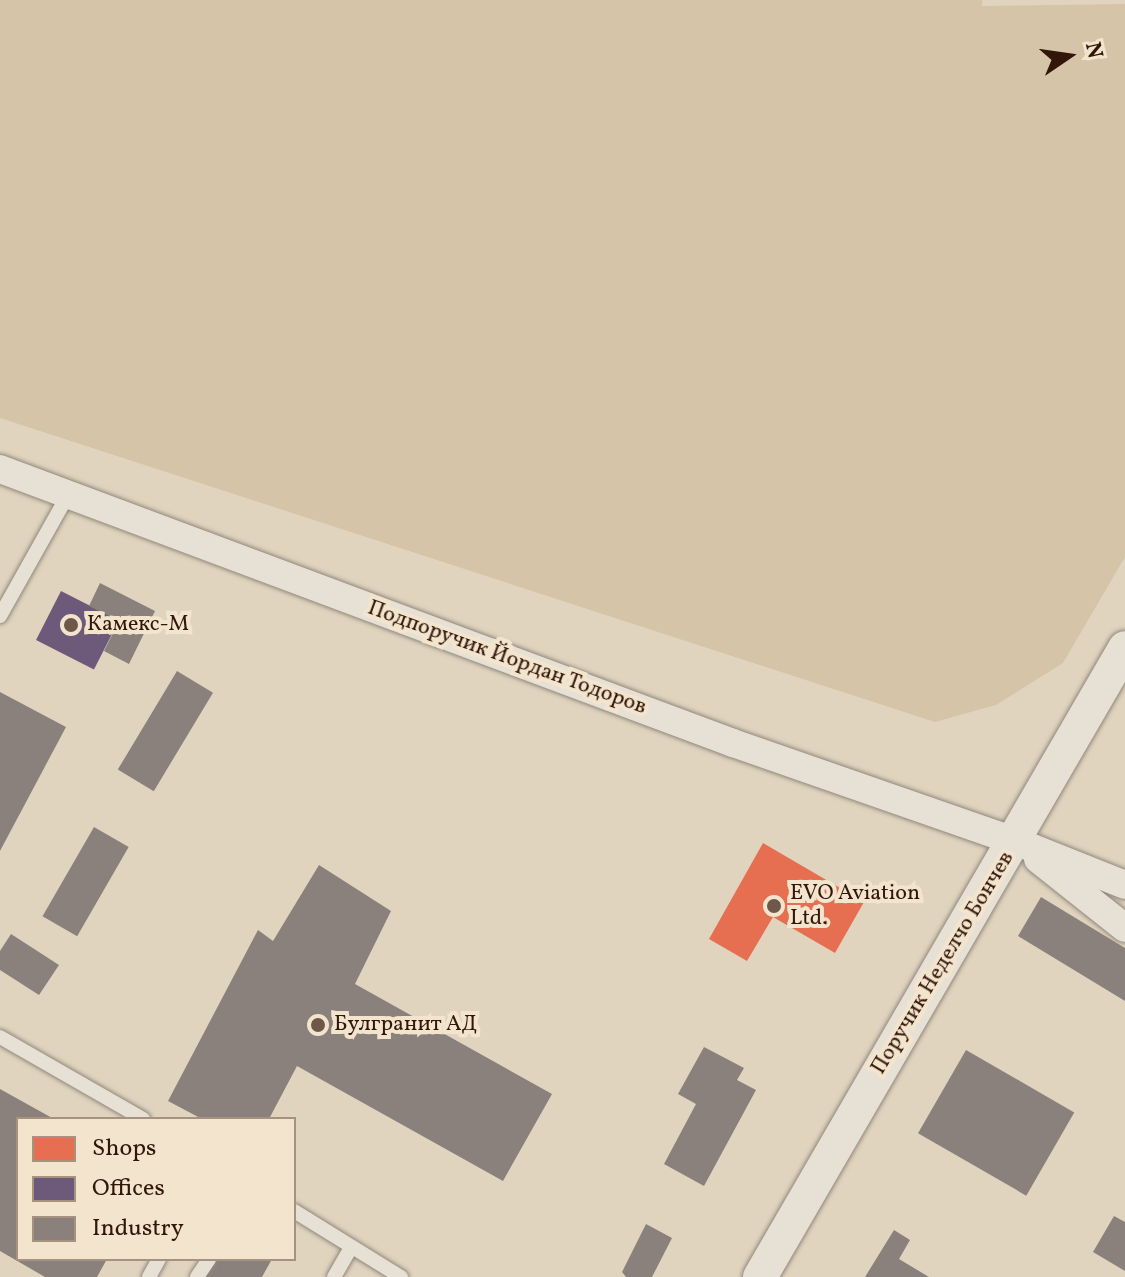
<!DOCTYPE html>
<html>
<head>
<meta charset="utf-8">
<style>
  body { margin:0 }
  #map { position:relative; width:1125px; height:1277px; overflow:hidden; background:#e0d4bf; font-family:Vollkorn,serif }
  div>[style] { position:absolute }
  .green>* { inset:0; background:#d6c4a8 }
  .shops>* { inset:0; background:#e76f51 }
  .offices>* { inset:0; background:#6d597a; transform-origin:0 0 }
  .industry>* { inset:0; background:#8a817c; transform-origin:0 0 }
  .roads { filter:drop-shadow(0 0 2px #92887b) drop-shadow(0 0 2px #92887b) }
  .service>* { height:14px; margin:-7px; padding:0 7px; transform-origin:7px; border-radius:7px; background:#e6e0d5 }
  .minor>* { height:28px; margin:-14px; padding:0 14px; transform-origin:14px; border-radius:14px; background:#e6e0d5 }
  .tertiary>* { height:34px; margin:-17px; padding:0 17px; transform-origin:17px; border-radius:17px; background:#e6e0d5 }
  .dots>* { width:22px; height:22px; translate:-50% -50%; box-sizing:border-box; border:4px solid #f3e5cd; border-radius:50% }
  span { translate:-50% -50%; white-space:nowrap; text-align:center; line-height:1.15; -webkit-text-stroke:8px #f3e5cd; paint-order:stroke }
  .poi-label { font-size:22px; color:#32160a }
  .left { translate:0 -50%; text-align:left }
  .street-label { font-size:22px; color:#32160a }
  .legend { position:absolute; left:16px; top:1117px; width:280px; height:144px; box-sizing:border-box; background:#f3e5cd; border:2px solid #a6927f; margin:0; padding:10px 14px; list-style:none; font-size:24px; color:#32160a }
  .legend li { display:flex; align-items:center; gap:16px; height:40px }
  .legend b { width:40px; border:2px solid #a6927f }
  .north { position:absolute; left:1029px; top:16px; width:80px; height:80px; -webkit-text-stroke:6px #f3e5cd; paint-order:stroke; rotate:77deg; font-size:22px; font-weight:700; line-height:32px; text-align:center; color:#32160a }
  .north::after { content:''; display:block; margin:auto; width:28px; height:36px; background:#32160a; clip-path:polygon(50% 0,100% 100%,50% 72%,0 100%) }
</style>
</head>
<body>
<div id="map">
  <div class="green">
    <div style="clip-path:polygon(0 0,982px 0,982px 6px,1125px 4px,1125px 557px,1063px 663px,996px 705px,935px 722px,0 418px)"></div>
  </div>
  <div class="shops">
    <div style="clip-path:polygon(763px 843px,864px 902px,835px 953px,773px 917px,747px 961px,709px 939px)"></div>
  </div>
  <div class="offices">
    <div style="left:61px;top:591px;width:65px;height:55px;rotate:27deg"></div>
  </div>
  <div class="industry">
    <div style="clip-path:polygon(100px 583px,155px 611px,129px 664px,104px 651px,119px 621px,89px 606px)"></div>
    <div style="left:177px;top:671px;width:42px;height:115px;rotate:31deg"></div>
    <div style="clip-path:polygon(0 692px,66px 727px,0 851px)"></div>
    <div style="left:94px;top:827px;width:40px;height:103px;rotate:30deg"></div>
    <div style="clip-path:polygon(319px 865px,391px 911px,355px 984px,552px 1094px,503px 1181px,297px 1066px,269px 1119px,202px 1119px,168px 1101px,258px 930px,273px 941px)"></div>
    <div style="clip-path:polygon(1041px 897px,1125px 948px,1125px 1001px,1018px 936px)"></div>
    <div style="clip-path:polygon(11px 934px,59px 965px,39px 995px,0 970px,0 951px)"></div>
    <div style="clip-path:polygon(704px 1047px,744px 1068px,737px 1080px,756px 1090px,704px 1186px,664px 1164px,696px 1104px,678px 1094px)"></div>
    <div style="left:966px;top:1050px;width:125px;height:96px;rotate:30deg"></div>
    <div style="clip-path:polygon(0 1089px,54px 1119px,18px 1119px,18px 1259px,107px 1259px,97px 1277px,45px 1277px,0 1251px)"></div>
    <div style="clip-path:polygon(1114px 1216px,1125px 1222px,1125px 1271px,1093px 1252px)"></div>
    <div style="clip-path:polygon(646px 1224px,672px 1238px,652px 1277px,626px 1277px,622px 1272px)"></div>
    <div style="clip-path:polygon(894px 1230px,910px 1240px,899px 1259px,929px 1277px,865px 1277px)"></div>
    <div style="clip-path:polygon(215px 1259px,272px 1259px,262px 1277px,205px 1277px)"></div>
  </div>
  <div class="roads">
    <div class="service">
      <div style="left:0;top:616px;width:139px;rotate:-60.7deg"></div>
      <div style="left:0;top:1037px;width:165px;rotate:29.8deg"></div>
      <div style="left:294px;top:1211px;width:126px;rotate:31.7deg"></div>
      <div style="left:149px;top:1277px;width:21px;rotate:-61deg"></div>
      <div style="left:197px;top:1277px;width:22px;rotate:-56deg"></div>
      <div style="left:334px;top:1277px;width:34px;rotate:-60deg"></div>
    </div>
    <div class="minor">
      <div style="left:0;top:469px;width:783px;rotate:20.5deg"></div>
      <div style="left:733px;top:743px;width:299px;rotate:19.2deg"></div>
      <div style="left:1015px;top:841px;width:118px;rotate:21.8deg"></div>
      <div style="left:1038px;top:859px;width:111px;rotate:38.4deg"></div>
    </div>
    <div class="tertiary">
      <div style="left:760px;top:1277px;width:727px;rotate:-59.87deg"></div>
    </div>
  </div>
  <div class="dots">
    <div style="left:71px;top:625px;background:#6f5849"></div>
    <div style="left:774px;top:906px;background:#6f5849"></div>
    <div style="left:318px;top:1025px;background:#6f5849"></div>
  </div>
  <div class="poi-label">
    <span class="left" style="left:87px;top:625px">Камекс-М</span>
    <span class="left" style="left:790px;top:906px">EVO Aviation<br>Ltd.</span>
    <span class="left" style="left:334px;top:1025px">Булгранит АД</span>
  </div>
  <div class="street-label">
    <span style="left:507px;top:658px;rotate:20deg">Подпоручик Йордан Тодоров</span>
    <span style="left:943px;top:963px;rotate:-59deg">Поручик Неделчо Бончев</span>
  </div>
  <ul class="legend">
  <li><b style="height:22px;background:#e76f51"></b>Shops</li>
  <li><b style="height:22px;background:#6d597a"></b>Offices</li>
  <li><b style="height:22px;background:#8a817c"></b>Industry</li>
  </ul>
  <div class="north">N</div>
</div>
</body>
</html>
